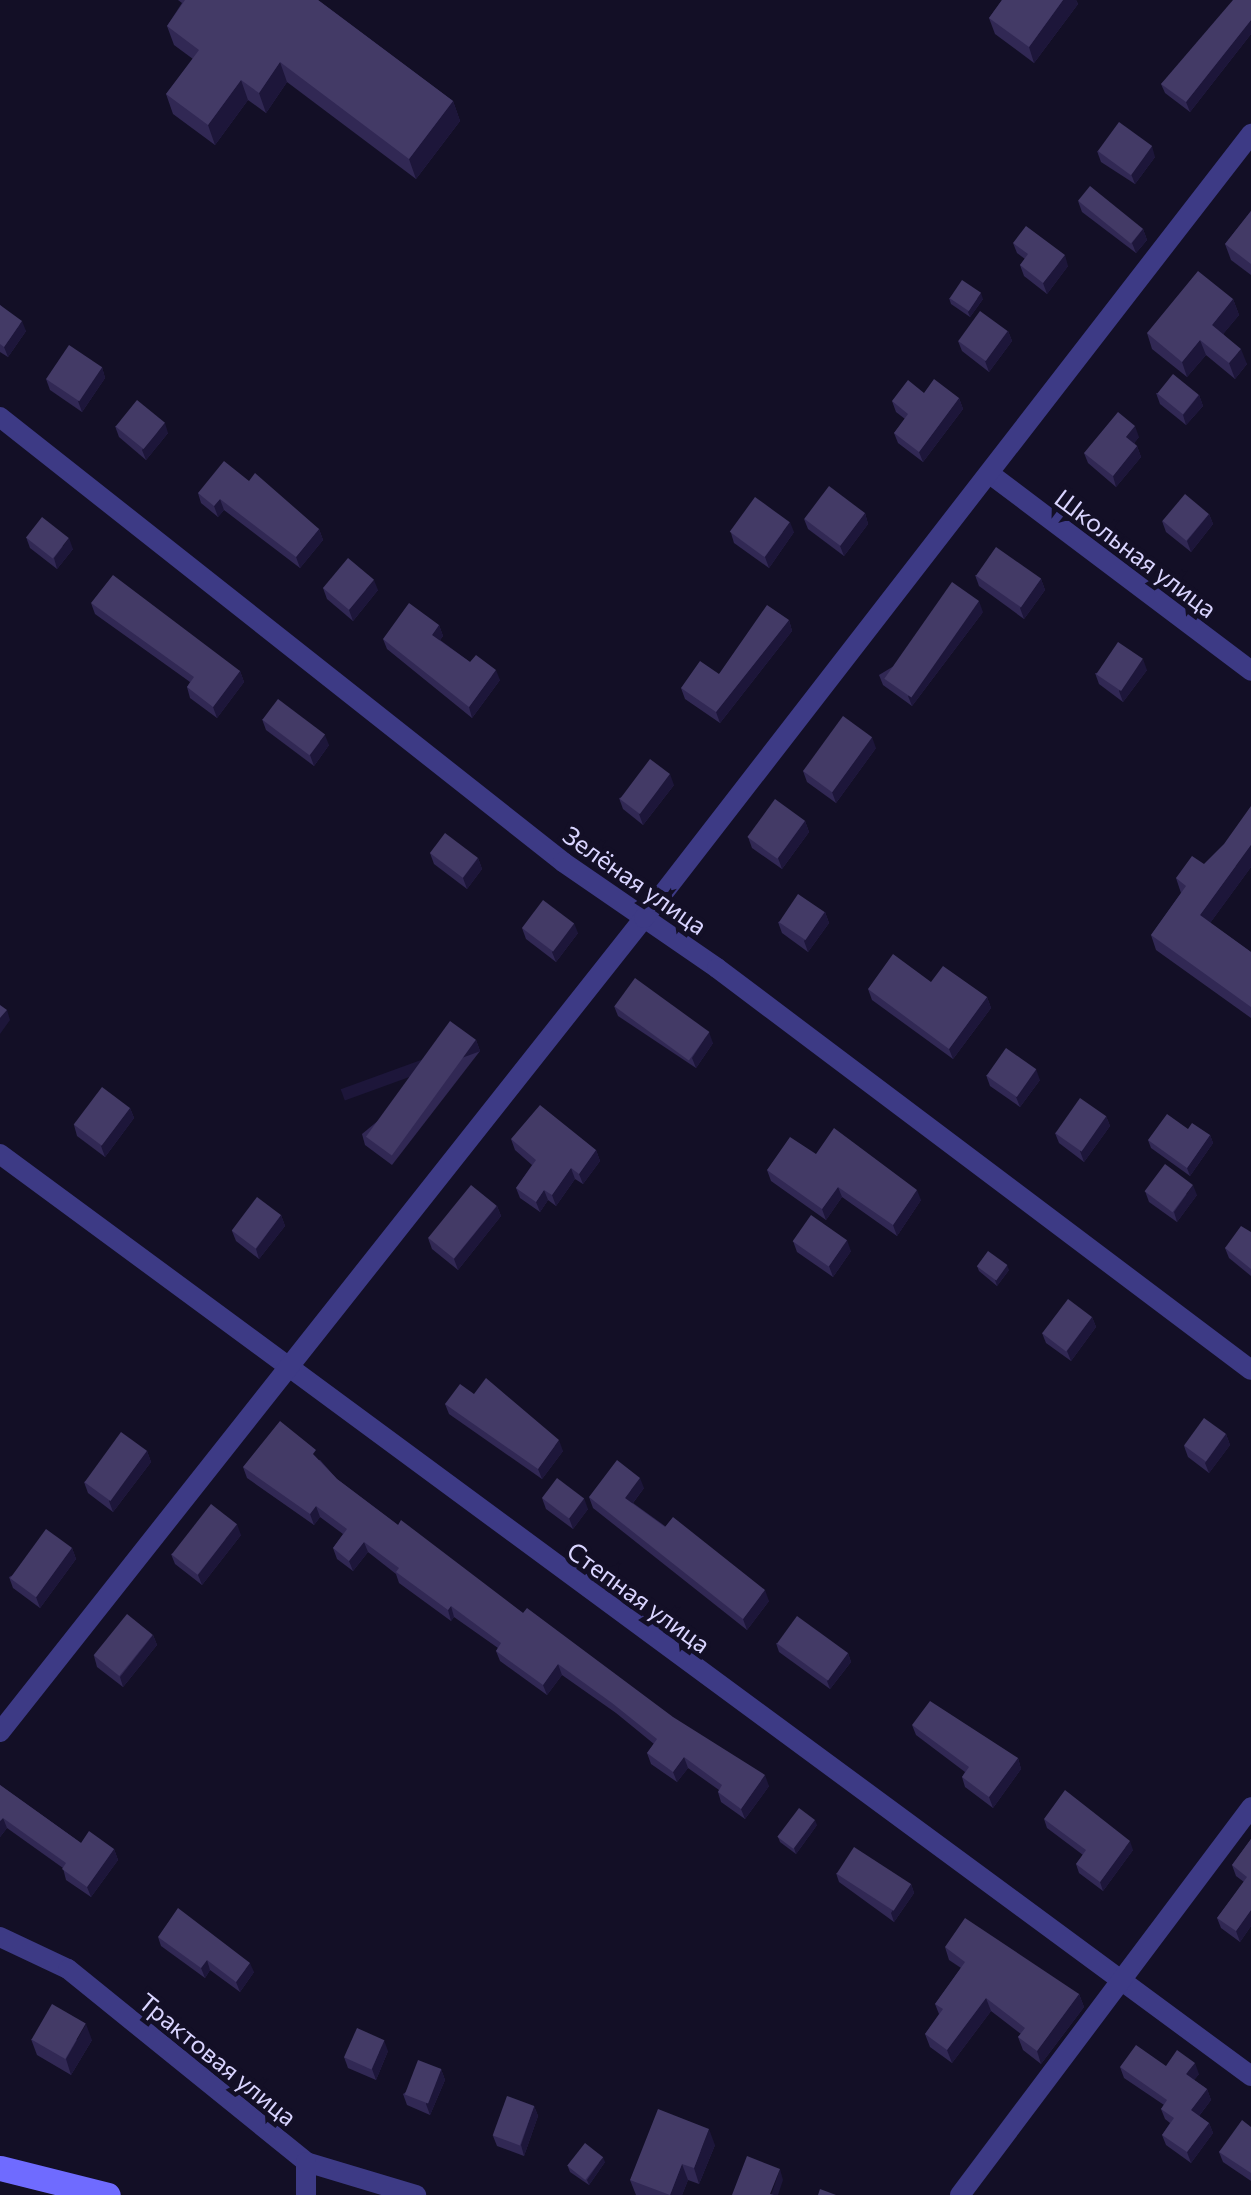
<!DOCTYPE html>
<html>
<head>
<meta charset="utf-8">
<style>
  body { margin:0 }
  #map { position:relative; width:1251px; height:2195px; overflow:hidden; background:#130f26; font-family:Commissioner,sans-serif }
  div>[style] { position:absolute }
  .street>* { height:20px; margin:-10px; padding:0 10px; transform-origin:10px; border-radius:10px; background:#3d3a85 }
  .secondary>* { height:25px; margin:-12.5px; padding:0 12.5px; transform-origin:12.5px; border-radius:12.5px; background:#6f6bff }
  .wall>* { inset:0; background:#312854 }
  .shaded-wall>* { inset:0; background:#1d163a; transform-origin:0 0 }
  .building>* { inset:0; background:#433a66; transform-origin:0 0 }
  span { translate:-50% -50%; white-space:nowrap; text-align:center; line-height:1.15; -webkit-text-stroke:9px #130f26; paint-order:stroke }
  .street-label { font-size:25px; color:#d9d4ff }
</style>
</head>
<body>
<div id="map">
  <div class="street">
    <div style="left:0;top:417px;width:718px;rotate:38.32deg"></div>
    <div style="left:563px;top:862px;width:187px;rotate:34.5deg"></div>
    <div style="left:717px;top:968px;width:668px;rotate:36.97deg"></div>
    <div style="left:990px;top:474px;width:327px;rotate:37deg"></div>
    <div style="left:0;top:1154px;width:1554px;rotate:36.39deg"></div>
    <div style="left:0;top:1732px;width:1038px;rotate:-51.65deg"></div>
    <div style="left:644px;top:918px;width:992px;rotate:-52.25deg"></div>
    <div style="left:0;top:1937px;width:75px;rotate:25.2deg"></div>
    <div style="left:68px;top:1969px;width:306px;rotate:39deg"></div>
    <div style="left:306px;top:2162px;width:115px;rotate:16.7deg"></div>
    <div style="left:306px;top:2162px;width:33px;rotate:90deg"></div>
    <div style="left:960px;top:2195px;width:485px;rotate:-53.1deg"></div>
  </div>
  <div class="secondary">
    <div style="left:0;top:2168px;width:111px;rotate:14deg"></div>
  </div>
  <div class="wall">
    <div style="clip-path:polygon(178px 0,318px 0,453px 101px,460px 121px,416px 179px,287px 82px,266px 113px,248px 100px,215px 145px,173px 114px,166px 94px,193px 59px,174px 45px,167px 26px,182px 3px)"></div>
    <div style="clip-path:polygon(1002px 0,1076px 0,1078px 4px,1034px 63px,995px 34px,989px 18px)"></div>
    <div style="clip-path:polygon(1251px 0,1251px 34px,1190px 112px,1165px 93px,1161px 84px)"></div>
    <div style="clip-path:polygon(1097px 151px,1155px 157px,1135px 184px,1101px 162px)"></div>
    <div style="clip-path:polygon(1078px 201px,1143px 229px,1147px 240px,1136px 253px,1082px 212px)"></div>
    <div style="clip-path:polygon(1251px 211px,1251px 275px,1231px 260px,1225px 244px)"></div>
    <div style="clip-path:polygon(1013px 243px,1068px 266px,1047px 294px,1024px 276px,1020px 265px,1025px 259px,1017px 253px)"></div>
    <div style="clip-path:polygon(949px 298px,983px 299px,970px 317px,951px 304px)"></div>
    <div style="clip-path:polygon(1233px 299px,1239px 315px,1223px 334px,1247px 364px,1235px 379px,1206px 355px,1187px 377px,1152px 349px,1147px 333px)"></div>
    <div style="clip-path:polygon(0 305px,26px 331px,8px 357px,0 352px)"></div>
    <div style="clip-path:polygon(1008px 331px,1012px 341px,989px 372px,962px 351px,958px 341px)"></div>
    <div style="clip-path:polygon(102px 367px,105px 378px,82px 412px,50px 390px,46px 379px)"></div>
    <div style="clip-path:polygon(1156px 393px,1199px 395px,1203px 406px,1186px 425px,1160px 404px)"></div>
    <div style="clip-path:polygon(959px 398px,963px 409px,923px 462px,898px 443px,894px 433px,905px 419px,896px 412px,892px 401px)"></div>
    <div style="clip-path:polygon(115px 426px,168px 433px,146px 460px,119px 437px)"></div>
    <div style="clip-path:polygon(1139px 437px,1134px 443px,1137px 446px,1141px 457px,1116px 487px,1088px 463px,1084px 453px)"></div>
    <div style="clip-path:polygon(249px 481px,319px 529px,323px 540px,300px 568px,224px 510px,218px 517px,201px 503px,198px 493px)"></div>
    <div style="clip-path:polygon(865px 513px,868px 524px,844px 556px,808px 529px,804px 519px)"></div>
    <div style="clip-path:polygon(1209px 514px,1213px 524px,1191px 552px,1166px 532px,1162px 521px)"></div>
    <div style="clip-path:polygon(794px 532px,769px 568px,734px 543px,731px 533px)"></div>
    <div style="clip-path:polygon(26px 537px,73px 549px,57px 569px,30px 548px)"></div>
    <div style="clip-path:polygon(975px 575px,1041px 579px,1045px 590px,1024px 619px,979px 586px)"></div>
    <div style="clip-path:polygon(323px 588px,378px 590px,353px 621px,327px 599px)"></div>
    <div style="clip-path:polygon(91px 603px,240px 671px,244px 682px,217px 718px,190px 698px,187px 687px,190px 682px,95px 614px)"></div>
    <div style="clip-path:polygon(983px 612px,912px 706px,883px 685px,879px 675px)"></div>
    <div style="clip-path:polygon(789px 620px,792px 631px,720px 723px,685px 699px,681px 688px,719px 674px)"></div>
    <div style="clip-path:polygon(439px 625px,443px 636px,440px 640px,470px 662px,500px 680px,472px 718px,387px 649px,383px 639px)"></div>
    <div style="clip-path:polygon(1147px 670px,1123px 702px,1099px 684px,1095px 673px)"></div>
    <div style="clip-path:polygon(262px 719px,329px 745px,314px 766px,266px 730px)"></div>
    <div style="clip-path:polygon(876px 748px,836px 803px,807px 782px,803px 771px)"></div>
    <div style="clip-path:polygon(674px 785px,643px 825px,623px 809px,619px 798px)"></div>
    <div style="clip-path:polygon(805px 821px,809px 832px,782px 869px,752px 848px,748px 837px)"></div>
    <div style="clip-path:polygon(430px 853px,478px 858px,482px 869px,467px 889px,434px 864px)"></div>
    <div style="clip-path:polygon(1204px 864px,1251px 867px,1210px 923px,1251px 952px,1251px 1018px,1156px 950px,1151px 935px,1181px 893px,1176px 878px)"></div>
    <div style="clip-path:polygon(825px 912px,829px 923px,808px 952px,782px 933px,778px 922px)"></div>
    <div style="clip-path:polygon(522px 928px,578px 933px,556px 962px,526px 939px)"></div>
    <div style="clip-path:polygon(931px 982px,987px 997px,991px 1008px,953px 1059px,872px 1000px,868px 989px)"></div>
    <div style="clip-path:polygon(614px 1006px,713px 1043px,696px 1068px,618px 1016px)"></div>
    <div style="clip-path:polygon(476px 1040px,480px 1051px,392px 1165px,365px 1145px,362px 1134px)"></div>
    <div style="clip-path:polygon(986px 1075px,1040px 1080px,1020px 1107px,990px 1086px)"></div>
    <div style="clip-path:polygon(130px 1108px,134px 1118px,105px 1157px,77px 1136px,74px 1125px)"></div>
    <div style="clip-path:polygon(1106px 1116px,1110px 1126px,1084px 1162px,1059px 1143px,1055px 1133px)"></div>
    <div style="clip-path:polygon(1188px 1129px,1210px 1135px,1213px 1143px,1190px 1176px,1151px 1148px,1148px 1140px)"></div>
    <div style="clip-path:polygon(511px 1139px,596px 1150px,600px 1161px,583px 1184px,575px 1179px,556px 1206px,548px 1200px,540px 1212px,520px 1198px,516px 1188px,532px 1165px,515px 1150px)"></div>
    <div style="clip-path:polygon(816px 1154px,921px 1200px,897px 1236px,842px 1197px,826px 1220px,771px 1181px,767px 1170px)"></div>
    <div style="clip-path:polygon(1145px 1191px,1197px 1195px,1177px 1222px,1149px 1202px)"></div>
    <div style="clip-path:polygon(497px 1206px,501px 1216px,458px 1270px,432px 1249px,428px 1238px)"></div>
    <div style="clip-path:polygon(281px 1215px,285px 1226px,259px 1259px,236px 1241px,232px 1231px)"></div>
    <div style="clip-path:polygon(1251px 1232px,1251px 1276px,1229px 1258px,1225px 1248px)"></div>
    <div style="clip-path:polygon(793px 1241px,851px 1251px,833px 1277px,797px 1252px)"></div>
    <div style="clip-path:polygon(977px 1266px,1009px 1270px,997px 1286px,979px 1271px)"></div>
    <div style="clip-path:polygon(1092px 1317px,1096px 1327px,1071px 1361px,1046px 1343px,1042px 1333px)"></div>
    <div style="clip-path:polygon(474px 1394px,563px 1451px,542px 1479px,449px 1414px,445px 1404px)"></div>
    <div style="clip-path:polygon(1226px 1434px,1230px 1445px,1209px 1473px,1188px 1457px,1184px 1446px)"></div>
    <div style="clip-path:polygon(147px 1451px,151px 1462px,113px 1512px,88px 1493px,84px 1482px)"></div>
    <div style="clip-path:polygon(320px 1460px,337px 1479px,398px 1525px,769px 1786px,745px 1819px,721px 1802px,718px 1792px,719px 1790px,688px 1768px,677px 1782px,651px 1764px,647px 1753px,654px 1744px,616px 1713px,562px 1675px,547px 1695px,500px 1661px,496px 1651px,498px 1648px,454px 1617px,451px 1621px,399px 1583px,396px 1574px,368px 1552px,353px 1571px,337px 1559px,333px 1548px,343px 1534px,320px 1517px,314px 1525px,247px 1478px,243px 1467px)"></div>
    <div style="clip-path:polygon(644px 1488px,633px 1503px,769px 1601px,747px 1630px,593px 1508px,589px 1497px)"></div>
    <div style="clip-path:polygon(542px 1498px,588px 1509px,573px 1529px,546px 1509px)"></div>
    <div style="clip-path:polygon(241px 1535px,202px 1585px,175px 1564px,171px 1554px)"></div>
    <div style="clip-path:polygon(72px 1548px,76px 1559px,40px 1608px,13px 1588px,9px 1577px)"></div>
    <div style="clip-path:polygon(153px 1635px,157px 1645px,123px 1687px,97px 1667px,94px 1656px)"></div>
    <div style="clip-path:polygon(776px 1643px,848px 1653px,851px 1662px,830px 1689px,779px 1652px)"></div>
    <div style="clip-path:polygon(912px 1725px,1018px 1758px,1021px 1769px,993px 1808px,965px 1787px,962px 1777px,965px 1772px,916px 1735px)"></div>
    <div style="clip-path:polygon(0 1785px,81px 1843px,114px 1849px,118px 1860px,91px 1897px,66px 1880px,63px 1868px,7px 1828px,0 1837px)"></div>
    <div style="clip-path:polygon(1044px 1819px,1133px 1850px,1103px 1891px,1079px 1873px,1076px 1864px,1083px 1855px,1047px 1828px)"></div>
    <div style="clip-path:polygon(817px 1825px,796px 1854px,780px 1842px,778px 1837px)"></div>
    <div style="clip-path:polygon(1251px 1839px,1251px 1926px,1240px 1942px,1221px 1928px,1217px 1918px,1244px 1882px,1236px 1876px,1232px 1865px)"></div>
    <div style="clip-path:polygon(836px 1873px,911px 1884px,914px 1893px,894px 1922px,839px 1882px)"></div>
    <div style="clip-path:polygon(158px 1937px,254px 1972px,240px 1992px,210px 1970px,205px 1978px,161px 1946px)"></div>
    <div style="clip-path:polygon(945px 1947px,1079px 1994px,1084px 2007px,1041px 2064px,1023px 2050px,1018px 2037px,1021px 2034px,991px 2011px,952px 2063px,930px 2047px,925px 2034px,939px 2014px,935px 2004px,961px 1968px,949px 1960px)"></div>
    <div style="clip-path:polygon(31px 2039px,92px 2040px,71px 2075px,37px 2055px)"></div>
    <div style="clip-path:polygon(388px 2051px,376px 2080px,348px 2068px,344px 2057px)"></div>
    <div style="clip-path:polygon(1166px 2066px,1199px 2074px,1194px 2080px,1207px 2089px,1211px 2100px,1199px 2116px,1209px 2123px,1213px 2133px,1191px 2163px,1166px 2145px,1162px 2135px,1170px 2123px,1165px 2119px,1161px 2109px,1164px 2105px,1124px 2078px,1120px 2067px)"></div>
    <div style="clip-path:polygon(441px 2069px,445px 2080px,430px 2115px,407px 2105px,403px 2094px)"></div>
    <div style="clip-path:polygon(534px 2106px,538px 2116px,524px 2156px,497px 2146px,493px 2136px)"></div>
    <div style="clip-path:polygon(1251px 2127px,1251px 2181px,1223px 2162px,1219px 2152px)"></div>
    <div style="clip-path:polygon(715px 2145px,699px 2184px,688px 2180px,682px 2195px,636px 2195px,630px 2180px)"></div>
    <div style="clip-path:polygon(605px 2162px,589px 2185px,570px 2172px,568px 2167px)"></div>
  </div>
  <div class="shaded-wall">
    <div style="clip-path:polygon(1063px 0,1076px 0,1078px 4px,1034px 63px,1029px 47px)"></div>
    <div style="clip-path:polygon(1251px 20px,1251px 34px,1190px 112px,1186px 102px)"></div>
    <div style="clip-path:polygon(280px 62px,287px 82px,266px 113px,259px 93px)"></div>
    <div style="clip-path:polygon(241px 80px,248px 100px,215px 145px,208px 125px)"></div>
    <div style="clip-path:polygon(453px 101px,460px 121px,416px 179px,409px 159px)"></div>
    <div style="clip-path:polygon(1152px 146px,1155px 157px,1135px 184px,1131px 174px)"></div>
    <div style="clip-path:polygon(1143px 229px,1147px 240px,1136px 253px,1132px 243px)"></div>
    <div style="clip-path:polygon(1065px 255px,1068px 266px,1047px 294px,1043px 283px)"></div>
    <div style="clip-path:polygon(981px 293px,983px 299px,970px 317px,968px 312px)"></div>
    <div style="clip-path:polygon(1233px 299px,1239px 315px,1218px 340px,1212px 325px)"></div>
    <div style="clip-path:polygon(22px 321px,26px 331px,8px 357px,4px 347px)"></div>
    <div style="clip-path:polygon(1008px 331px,1012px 341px,989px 372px,985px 361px)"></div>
    <div style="clip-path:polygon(1200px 340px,1206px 355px,1187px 377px,1182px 362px)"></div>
    <div style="clip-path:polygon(1241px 349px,1247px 364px,1235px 379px,1229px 363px)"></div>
    <div style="clip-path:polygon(102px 367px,105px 378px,82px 412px,78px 401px)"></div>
    <div style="clip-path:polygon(1199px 395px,1203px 406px,1186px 425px,1183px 415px)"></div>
    <div style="clip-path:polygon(959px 398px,963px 409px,923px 462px,919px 452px)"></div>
    <div style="clip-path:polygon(165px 423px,168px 433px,146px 460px,142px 450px)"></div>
    <div style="clip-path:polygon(1135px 426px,1139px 437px,1130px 448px,1126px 437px)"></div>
    <div style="clip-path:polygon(1137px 446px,1141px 457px,1116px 487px,1113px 476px)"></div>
    <div style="clip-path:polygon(220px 499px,224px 510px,218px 517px,214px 506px)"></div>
    <div style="clip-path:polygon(865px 513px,868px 524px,844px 556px,840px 546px)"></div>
    <div style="clip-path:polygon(1209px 514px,1213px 524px,1191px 552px,1187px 541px)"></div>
    <div style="clip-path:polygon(790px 522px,794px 532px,769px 568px,765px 557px)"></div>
    <div style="clip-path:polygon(319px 529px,323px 540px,300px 568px,296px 557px)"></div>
    <div style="clip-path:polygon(69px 538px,73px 549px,57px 569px,54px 558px)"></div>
    <div style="clip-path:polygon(1041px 579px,1045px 590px,1024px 619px,1020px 608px)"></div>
    <div style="clip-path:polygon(374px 580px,378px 590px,353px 621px,349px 610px)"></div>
    <div style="clip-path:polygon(979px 601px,983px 612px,912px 706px,908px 696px)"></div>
    <div style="clip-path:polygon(789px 620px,792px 631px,720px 723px,716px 712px)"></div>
    <div style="clip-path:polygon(439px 625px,443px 636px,436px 645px,432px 635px)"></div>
    <div style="clip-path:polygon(1143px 659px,1147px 670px,1123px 702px,1119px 691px)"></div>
    <div style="clip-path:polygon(496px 670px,500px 680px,472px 718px,469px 707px)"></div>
    <div style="clip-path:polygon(240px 671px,244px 682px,217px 718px,213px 707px)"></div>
    <div style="clip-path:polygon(325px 735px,329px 745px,314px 766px,310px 755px)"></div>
    <div style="clip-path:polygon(872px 737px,876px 748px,836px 803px,832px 792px)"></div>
    <div style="clip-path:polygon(670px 774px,674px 785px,643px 825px,639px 814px)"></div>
    <div style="clip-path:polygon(805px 821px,809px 832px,782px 869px,778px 858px)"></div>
    <div style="clip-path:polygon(1251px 845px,1251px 867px,1205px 930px,1200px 915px)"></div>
    <div style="clip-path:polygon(478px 858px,482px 869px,467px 889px,463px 878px)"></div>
    <div style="clip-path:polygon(825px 912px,829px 923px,808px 952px,804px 941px)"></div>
    <div style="clip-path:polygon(574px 923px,578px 933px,556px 962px,552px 952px)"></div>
    <div style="clip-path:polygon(987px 997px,991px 1008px,953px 1059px,949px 1049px)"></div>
    <div style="clip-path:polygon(7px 1010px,10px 1020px,0 1034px,0 1018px)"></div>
    <div style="clip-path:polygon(709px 1032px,713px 1043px,696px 1068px,692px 1058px)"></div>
    <div style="left:476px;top:1040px;width:12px;height:144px;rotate:70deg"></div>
    <div style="clip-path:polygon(1036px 1069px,1040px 1080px,1020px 1107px,1016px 1097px)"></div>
    <div style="clip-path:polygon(130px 1108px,134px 1118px,105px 1157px,101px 1146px)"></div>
    <div style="clip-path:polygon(1106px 1116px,1110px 1126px,1084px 1162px,1080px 1151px)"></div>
    <div style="clip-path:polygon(1210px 1135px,1213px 1143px,1190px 1176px,1187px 1168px)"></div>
    <div style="clip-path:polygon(596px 1150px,600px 1161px,583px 1184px,579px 1174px)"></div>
    <div style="clip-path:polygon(571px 1168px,575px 1179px,556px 1206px,552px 1195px)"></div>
    <div style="clip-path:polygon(1193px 1185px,1197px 1195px,1177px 1222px,1174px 1212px)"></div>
    <div style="clip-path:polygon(838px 1187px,842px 1197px,826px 1220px,822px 1209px)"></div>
    <div style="clip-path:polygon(544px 1190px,548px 1200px,540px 1212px,536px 1202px)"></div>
    <div style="clip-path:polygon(917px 1190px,921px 1200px,897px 1236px,893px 1225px)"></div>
    <div style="clip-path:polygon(497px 1206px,501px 1216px,458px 1270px,454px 1259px)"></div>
    <div style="clip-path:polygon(281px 1215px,285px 1226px,259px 1259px,256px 1249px)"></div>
    <div style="clip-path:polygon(847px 1240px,851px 1251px,833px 1277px,829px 1266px)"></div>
    <div style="clip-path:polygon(1007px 1265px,1009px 1270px,997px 1286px,995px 1280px)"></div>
    <div style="clip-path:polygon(1092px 1317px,1096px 1327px,1071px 1361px,1067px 1351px)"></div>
    <div style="clip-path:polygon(1226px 1434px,1230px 1445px,1209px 1473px,1205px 1463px)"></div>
    <div style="clip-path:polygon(559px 1440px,563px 1451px,542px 1479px,538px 1469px)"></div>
    <div style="clip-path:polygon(147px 1451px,151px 1462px,113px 1512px,109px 1501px)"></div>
    <div style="clip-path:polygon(640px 1478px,644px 1488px,629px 1508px,625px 1498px)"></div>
    <div style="clip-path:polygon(584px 1498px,588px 1509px,573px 1529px,569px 1518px)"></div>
    <div style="clip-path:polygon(316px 1506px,320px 1517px,314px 1525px,310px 1514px)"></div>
    <div style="clip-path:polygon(237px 1524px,241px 1535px,202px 1585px,198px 1575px)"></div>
    <div style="clip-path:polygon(364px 1542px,368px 1552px,353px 1571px,349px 1561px)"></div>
    <div style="clip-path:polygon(72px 1548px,76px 1559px,40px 1608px,36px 1597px)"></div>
    <div style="clip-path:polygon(765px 1590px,769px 1601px,747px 1630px,743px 1619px)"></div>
    <div style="clip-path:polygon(451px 1606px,454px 1617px,451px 1621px,448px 1610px)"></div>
    <div style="clip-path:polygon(153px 1635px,157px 1645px,123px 1687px,120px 1677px)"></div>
    <div style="clip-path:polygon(848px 1653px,851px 1662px,830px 1689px,827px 1681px)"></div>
    <div style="clip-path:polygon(558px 1664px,562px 1675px,547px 1695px,543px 1685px)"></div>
    <div style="clip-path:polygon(684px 1757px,688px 1768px,677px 1782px,673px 1772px)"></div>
    <div style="clip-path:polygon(1018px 1758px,1021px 1769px,993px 1808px,989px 1797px)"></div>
    <div style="clip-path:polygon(765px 1775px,769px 1786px,745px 1819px,741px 1809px)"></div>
    <div style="clip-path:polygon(3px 1818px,7px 1828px,0 1837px,0 1821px)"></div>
    <div style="clip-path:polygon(815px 1820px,817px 1825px,796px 1854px,794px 1848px)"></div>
    <div style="clip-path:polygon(1130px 1841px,1133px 1850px,1103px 1891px,1100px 1882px)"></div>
    <div style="clip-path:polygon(114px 1849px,118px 1860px,91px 1897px,87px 1887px)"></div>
    <div style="clip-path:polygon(911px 1884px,914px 1893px,894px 1922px,891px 1913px)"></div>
    <div style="clip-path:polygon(1251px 1910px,1251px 1926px,1240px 1942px,1236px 1931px)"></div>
    <div style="clip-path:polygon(207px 1960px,210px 1970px,205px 1978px,201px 1968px)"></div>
    <div style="clip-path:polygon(250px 1963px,254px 1972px,240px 1992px,236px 1982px)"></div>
    <div style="clip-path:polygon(1079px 1994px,1084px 2007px,1041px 2064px,1037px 2051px)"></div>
    <div style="clip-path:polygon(986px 1998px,991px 2011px,952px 2063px,947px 2050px)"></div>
    <div style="clip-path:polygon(86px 2024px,92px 2040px,71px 2075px,66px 2059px)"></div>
    <div style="clip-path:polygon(384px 2040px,388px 2051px,376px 2080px,372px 2069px)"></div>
    <div style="clip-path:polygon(1195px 2063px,1199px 2074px,1190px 2085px,1186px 2074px)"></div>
    <div style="clip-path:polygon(441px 2069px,445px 2080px,430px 2115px,426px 2104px)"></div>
    <div style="clip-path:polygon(1207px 2089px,1211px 2100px,1195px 2121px,1191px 2110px)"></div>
    <div style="clip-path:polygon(534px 2106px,538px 2116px,524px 2156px,521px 2145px)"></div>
    <div style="clip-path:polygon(1209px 2123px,1213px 2133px,1191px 2163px,1187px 2152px)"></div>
    <div style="clip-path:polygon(709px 2129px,715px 2145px,699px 2184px,694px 2168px)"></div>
    <div style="clip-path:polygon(603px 2157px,605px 2162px,589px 2185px,587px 2180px)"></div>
    <div style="clip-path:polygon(682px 2164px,688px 2180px,682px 2195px,670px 2195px)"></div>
    <div style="clip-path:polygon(780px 2169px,783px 2180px,778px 2195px,771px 2195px)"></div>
  </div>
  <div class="building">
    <div style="clip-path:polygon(185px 0,318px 0,453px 101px,409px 159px,280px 62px,259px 93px,241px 80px,208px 125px,166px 94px,199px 50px,167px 26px)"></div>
    <div style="clip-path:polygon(1002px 0,1063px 0,1029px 47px,989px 18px)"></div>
    <div style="clip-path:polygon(1233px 0,1251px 0,1251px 20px,1186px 102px,1161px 84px)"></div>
    <div style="left:1119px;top:122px;width:41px;height:36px;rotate:36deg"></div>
    <div style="left:1090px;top:186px;width:68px;height:19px;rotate:39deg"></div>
    <div style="clip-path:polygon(1251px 211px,1251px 264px,1225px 244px)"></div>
    <div style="clip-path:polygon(1026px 226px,1065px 255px,1043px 283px,1020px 265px,1028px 254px,1013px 243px)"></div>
    <div style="clip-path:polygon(1198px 271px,1233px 299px,1212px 325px,1241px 349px,1229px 363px,1200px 340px,1182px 362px,1147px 333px)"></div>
    <div style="left:962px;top:280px;width:23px;height:22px;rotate:34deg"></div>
    <div style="clip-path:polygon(0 305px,22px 321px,4px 347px,0 344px)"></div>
    <div style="left:980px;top:311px;width:34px;height:37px;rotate:36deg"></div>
    <div style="left:69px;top:345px;width:40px;height:41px;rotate:34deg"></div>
    <div style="left:1173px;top:374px;width:33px;height:25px;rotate:39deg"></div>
    <div style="clip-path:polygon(934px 379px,959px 398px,919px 452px,894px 433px,908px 414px,892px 401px,908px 380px,924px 393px)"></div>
    <div style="left:137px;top:400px;width:36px;height:34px;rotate:39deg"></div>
    <div style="clip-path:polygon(1118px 412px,1135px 426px,1126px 437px,1137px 446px,1113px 476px,1084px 453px)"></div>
    <div style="clip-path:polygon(224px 461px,249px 481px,255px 473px,319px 529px,296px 557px,220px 499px,214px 506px,198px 493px)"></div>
    <div style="left:829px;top:486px;width:45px;height:41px;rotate:37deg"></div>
    <div style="left:1185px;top:494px;width:31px;height:35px;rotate:40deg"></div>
    <div style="left:755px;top:497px;width:43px;height:43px;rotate:36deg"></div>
    <div style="left:42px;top:517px;width:34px;height:26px;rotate:38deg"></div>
    <div style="left:996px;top:547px;width:55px;height:35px;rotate:35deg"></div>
    <div style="left:348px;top:558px;width:34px;height:39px;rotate:40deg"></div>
    <div style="clip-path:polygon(113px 575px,240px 671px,213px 707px,187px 687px,194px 677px,91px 603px)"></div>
    <div style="left:952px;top:582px;width:33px;height:118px;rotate:35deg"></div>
    <div style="clip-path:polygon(409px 603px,439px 625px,432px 635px,470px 662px,476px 655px,496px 670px,469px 707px,383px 639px)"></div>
    <div style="clip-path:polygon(767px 605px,789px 620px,716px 712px,681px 688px,700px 661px,719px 674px)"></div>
    <div style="left:1118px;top:642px;width:30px;height:39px;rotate:34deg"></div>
    <div style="left:278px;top:699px;width:59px;height:26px;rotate:37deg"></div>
    <div style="left:843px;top:716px;width:36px;height:68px;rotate:36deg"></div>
    <div style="left:650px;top:759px;width:25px;height:50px;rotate:37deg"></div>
    <div style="left:775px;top:799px;width:37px;height:47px;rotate:36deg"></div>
    <div style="clip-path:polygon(1251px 806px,1251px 845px,1200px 915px,1251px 952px,1251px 1007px,1151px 935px,1186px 886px,1176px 878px,1192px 856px,1204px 864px,1224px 844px)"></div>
    <div style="left:445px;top:833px;width:41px;height:25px;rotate:37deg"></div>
    <div style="left:798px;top:894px;width:32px;height:34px;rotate:34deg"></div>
    <div style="left:543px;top:900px;width:39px;height:35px;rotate:37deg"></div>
    <div style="clip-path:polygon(893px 954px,931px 982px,943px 966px,987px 997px,949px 1049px,868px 989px)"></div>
    <div style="left:635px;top:978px;width:92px;height:35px;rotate:36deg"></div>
    <div style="clip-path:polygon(0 1005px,7px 1010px,0 1018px)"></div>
    <div style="left:450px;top:1021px;width:32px;height:143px;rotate:36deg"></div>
    <div style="left:1006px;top:1048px;width:37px;height:34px;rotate:35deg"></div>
    <div style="left:102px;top:1087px;width:35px;height:47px;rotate:37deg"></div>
    <div style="left:1080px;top:1098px;width:32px;height:43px;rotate:35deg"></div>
    <div style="clip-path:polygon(540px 1105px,596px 1150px,579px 1174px,571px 1168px,552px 1195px,544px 1190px,536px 1202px,516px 1188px,536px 1160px,511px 1139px)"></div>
    <div style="clip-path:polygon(1167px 1114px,1188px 1129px,1192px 1123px,1210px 1135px,1187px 1168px,1148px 1140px)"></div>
    <div style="clip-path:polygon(834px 1128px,917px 1190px,893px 1225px,838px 1187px,822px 1209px,767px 1170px,790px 1137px,816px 1154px)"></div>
    <div style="left:1165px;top:1164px;width:35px;height:34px;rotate:37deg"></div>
    <div style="left:471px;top:1185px;width:33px;height:68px;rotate:39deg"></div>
    <div style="left:257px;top:1197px;width:30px;height:42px;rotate:37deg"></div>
    <div style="left:811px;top:1215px;width:44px;height:32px;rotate:35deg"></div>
    <div style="clip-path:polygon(1241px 1226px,1251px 1232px,1251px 1269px,1225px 1248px)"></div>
    <div style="left:988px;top:1251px;width:24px;height:19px;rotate:36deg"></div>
    <div style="left:1068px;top:1299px;width:30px;height:43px;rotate:37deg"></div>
    <div style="clip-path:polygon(486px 1378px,559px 1440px,538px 1469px,445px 1404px,460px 1384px,474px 1394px)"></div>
    <div style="left:1204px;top:1418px;width:27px;height:34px;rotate:36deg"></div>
    <div style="clip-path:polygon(280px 1421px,316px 1450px,313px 1454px,337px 1479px,398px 1525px,401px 1520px,523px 1613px,527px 1608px,673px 1717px,765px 1775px,741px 1809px,718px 1792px,722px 1785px,684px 1757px,673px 1772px,647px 1753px,657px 1739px,612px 1703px,558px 1664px,543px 1685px,496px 1651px,501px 1643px,451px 1606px,448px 1610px,396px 1572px,399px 1568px,364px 1542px,349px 1561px,333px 1548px,347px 1529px,316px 1506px,310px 1514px,243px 1467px)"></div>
    <div style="left:121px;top:1432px;width:32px;height:62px;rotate:36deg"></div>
    <div style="clip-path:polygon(617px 1460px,640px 1478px,625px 1498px,665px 1527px,673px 1517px,765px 1590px,743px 1619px,589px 1497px)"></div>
    <div style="left:557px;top:1478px;width:34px;height:25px;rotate:37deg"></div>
    <div style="left:211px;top:1504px;width:33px;height:64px;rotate:38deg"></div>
    <div style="left:46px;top:1529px;width:32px;height:61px;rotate:36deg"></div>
    <div style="left:127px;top:1614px;width:33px;height:53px;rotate:39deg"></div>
    <div style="left:797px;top:1616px;width:63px;height:34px;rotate:36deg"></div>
    <div style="clip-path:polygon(930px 1701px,1018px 1758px,989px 1797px,962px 1777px,969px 1767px,912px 1725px)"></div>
    <div style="clip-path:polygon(0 1785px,81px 1843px,89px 1831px,114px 1849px,87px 1887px,62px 1869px,66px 1863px,3px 1818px,0 1821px)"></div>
    <div style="clip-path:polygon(1065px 1790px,1130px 1841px,1100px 1882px,1076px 1864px,1086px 1850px,1044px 1819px)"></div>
    <div style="left:799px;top:1808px;width:20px;height:36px;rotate:37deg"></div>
    <div style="clip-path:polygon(1251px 1839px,1251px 1910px,1236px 1931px,1217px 1918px,1247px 1877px,1232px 1865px)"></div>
    <div style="left:854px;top:1847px;width:68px;height:32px;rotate:33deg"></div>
    <div style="clip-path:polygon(178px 1908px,250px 1963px,236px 1982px,207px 1960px,201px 1968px,158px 1937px)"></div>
    <div style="clip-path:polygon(965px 1918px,1079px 1994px,1037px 2051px,1018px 2037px,1025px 2028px,986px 1998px,947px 2050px,925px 2034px,943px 2009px,935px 2004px,965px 1962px,945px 1947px)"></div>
    <div style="left:52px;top:2004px;width:39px;height:41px;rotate:30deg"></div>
    <div style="left:357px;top:2028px;width:30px;height:32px;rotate:24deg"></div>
    <div style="clip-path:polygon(1136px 2045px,1166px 2066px,1177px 2050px,1195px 2063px,1186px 2074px,1207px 2089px,1191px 2110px,1209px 2123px,1187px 2152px,1162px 2135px,1174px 2118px,1161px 2109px,1167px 2100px,1120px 2067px)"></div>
    <div style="left:418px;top:2060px;width:25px;height:37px;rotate:21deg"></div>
    <div style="left:507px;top:2096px;width:29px;height:42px;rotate:20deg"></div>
    <div style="clip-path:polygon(658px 2109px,709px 2129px,694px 2168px,682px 2164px,670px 2195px,630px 2180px)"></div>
    <div style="clip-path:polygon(1242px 2120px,1251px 2127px,1251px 2173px,1219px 2152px)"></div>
    <div style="left:585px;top:2143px;width:23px;height:29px;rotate:38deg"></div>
    <div style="clip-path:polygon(747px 2156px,780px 2169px,770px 2194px,774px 2195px,732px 2195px)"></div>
    <div style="clip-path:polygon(820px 2189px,836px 2195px,818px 2195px)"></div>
  </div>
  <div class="street-label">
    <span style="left:1136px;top:553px;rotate:37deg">Школьная улица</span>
    <span style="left:635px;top:880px;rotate:35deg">Зелёная улица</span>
    <span style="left:639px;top:1597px;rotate:36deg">Степная улица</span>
    <span style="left:218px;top:2059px;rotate:39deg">Трактовая улица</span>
  </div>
</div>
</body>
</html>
